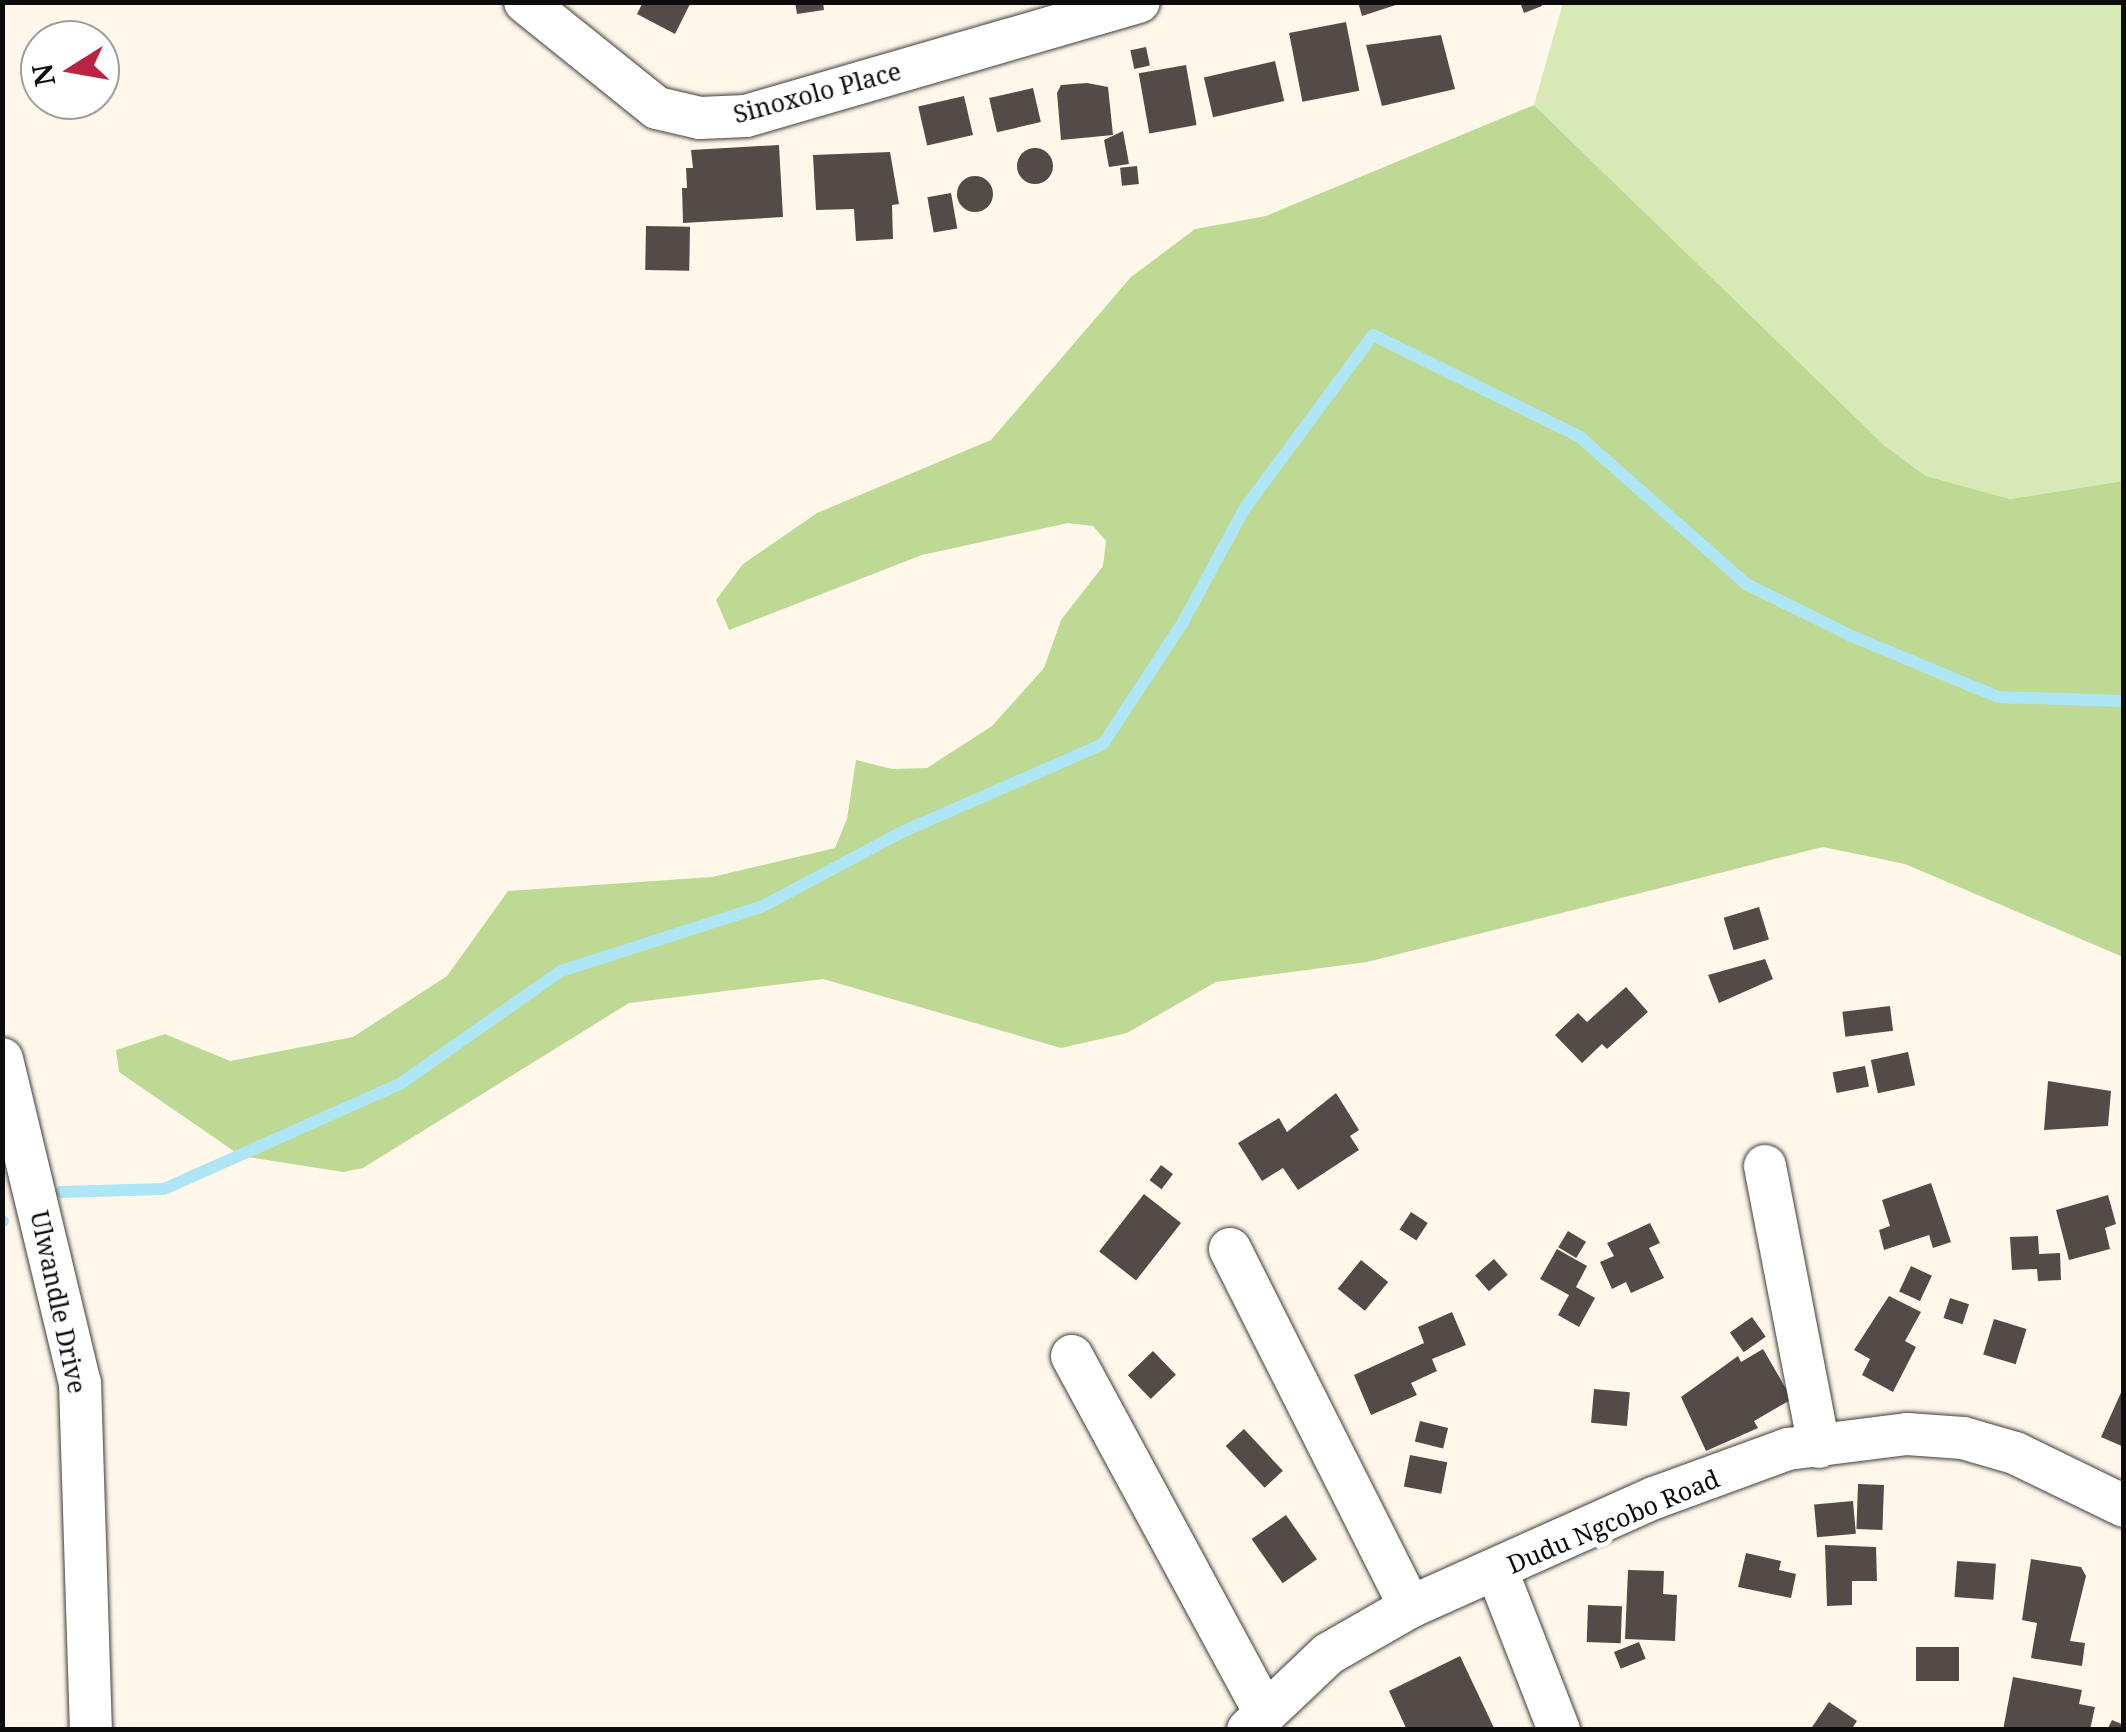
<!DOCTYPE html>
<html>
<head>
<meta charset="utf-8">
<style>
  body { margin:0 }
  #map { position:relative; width:2126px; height:1732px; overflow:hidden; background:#fff8ea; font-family:"Noto Serif",serif }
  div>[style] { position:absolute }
  .green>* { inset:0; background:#d7e9b5 }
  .forest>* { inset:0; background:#bdd994 }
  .stream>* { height:12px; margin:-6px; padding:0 6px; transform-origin:6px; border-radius:6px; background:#afe6f6 }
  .building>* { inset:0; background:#544b48; transform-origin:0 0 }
  .round { border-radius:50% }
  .roads { filter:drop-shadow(0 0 2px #3f3f3f) drop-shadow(0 0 2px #3f3f3f) }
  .minor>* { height:42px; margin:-21px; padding:0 21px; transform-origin:21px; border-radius:21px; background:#fff }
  span { translate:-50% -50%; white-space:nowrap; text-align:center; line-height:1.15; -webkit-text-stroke:10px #fff; paint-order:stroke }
  .street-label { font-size:25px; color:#0c0c0c }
  .frame { position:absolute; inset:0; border:5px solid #0c0c0c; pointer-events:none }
  .north { position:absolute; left:20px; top:20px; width:100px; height:100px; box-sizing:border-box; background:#fff; border:2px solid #9e9e9e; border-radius:50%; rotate:259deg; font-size:28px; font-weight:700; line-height:40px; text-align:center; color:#0c0c0c }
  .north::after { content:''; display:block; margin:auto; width:35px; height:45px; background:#bb2441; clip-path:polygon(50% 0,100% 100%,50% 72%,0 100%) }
</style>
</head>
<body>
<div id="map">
  <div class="green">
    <div style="clip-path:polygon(1563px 3px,2123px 3px,2123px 481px,2010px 499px,1926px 476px,1885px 446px,1534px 105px)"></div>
  </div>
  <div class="forest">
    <div style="clip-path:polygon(1534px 105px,1885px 446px,1926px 476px,2010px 499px,2123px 481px,2123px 957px,1905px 864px,1823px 847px,1367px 962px,1216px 982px,1127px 1033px,1061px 1048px,823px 979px,629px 1003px,363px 1168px,343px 1172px,241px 1156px,119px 1072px,116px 1050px,165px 1034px,230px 1061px,353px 1037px,447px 976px,508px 891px,712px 877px,835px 848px,847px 819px,856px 760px,892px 769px,927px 768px,992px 726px,1044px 668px,1061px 620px,1103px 566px,1106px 541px,1093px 526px,1068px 523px,922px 555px,729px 630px,716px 600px,743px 564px,817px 513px,991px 440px,1131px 277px,1195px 229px,1266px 216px)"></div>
  </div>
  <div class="stream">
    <div style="left:61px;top:1192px;width:103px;rotate:-1.7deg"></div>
    <div style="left:164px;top:1189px;width:258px;rotate:-24deg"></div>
    <div style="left:400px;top:1084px;width:197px;rotate:-35.1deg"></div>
    <div style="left:561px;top:971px;width:212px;rotate:-17.8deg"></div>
    <div style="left:763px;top:906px;width:157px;rotate:-28deg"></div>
    <div style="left:902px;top:832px;width:219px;rotate:-23.6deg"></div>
    <div style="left:1103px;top:744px;width:146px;rotate:-56.7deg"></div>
    <div style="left:1183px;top:622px;width:130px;rotate:-61.5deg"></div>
    <div style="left:1245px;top:508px;width:215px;rotate:-53.5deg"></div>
    <div style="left:1373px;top:335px;width:231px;rotate:26.2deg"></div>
    <div style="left:1580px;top:437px;width:222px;rotate:41.5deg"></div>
    <div style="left:1746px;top:584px;width:115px;rotate:26.3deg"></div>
    <div style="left:1849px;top:635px;width:161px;rotate:22.6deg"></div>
    <div style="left:1998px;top:697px;width:126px;rotate:1.8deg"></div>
    <div style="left:2px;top:1221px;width:1px"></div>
  </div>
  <div class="building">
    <div style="clip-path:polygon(643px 2px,691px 2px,675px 34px,637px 14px)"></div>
    <div style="clip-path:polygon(795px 2px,823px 2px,824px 10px,797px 14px)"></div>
    <div style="clip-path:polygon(1358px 2px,1401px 2px,1402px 3px,1362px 16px)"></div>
    <div style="clip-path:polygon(1520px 2px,1541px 2px,1542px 6px,1524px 13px)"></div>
    <div style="left:1346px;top:22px;width:70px;height:58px;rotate:79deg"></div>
    <div style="clip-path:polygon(1441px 35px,1455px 89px,1382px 106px,1366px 45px)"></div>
    <div style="left:1146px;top:47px;width:19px;height:16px;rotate:78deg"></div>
    <div style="left:1275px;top:61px;width:41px;height:73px;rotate:77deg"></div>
    <div style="left:1186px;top:65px;width:61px;height:48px;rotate:80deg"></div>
    <div style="clip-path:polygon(1087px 83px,1108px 87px,1113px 135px,1061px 140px,1057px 93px,1061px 85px)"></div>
    <div style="left:1033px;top:88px;width:35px;height:45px;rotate:77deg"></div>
    <div style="left:964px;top:96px;width:40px;height:47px;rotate:77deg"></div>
    <div style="clip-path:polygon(1123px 131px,1129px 164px,1109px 167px,1104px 140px)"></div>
    <div style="clip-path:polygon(779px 145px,783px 217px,683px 223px,682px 188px,687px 188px,686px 168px,693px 168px,691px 150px)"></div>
    <div class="round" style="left:1017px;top:148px;width:36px;height:36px"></div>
    <div style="clip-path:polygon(890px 152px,899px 204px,892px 205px,893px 239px,856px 241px,854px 209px,816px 210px,813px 155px)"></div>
    <div style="left:1137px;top:166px;width:18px;height:17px;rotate:84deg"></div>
    <div class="round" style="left:957px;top:176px;width:36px;height:36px"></div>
    <div style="left:951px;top:193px;width:36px;height:24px;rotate:80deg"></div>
    <div style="left:646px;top:226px;width:44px;height:44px;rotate:1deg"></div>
    <div style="left:1759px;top:907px;width:34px;height:37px;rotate:73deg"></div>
    <div style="clip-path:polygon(1765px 959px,1773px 979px,1719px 1003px,1708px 975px)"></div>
    <div style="clip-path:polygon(1626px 987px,1648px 1012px,1607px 1049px,1602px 1044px,1582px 1063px,1555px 1035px,1578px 1013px,1587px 1022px)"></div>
    <div style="left:1890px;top:1006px;width:25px;height:48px;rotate:83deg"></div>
    <div style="left:1908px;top:1052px;width:34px;height:38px;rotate:78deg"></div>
    <div style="left:1865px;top:1066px;width:21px;height:33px;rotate:79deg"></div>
    <div style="clip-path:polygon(2048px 1081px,2111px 1091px,2108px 1126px,2044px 1130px)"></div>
    <div style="clip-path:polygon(1336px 1093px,1359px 1130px,1350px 1136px,1359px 1150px,1298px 1190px,1283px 1168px,1262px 1181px,1238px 1143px,1279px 1118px,1287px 1132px)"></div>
    <div style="left:1161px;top:1165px;width:15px;height:19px;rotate:37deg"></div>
    <div style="clip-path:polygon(1931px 1183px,1951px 1242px,1933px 1248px,1929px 1235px,1884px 1250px,1879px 1230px,1890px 1226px,1882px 1200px)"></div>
    <div style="left:1144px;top:1194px;width:47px;height:73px;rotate:38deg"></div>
    <div style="clip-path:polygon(2108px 1195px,2116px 1224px,2105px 1228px,2110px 1249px,2069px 1260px,2056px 1210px)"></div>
    <div style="left:1411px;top:1212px;width:20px;height:21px;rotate:33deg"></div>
    <div style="clip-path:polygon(1650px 1223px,1660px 1243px,1649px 1248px,1664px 1278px,1631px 1293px,1626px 1282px,1612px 1289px,1600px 1262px,1614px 1256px,1607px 1243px)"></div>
    <div style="left:1568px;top:1231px;width:21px;height:19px;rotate:31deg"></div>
    <div style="clip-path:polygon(2038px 1236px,2039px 1254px,2060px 1253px,2061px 1280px,2038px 1281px,2037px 1269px,2012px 1270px,2010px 1237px)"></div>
    <div style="clip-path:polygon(1557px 1249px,1587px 1266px,1576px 1287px,1595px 1298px,1579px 1327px,1558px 1315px,1569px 1295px,1540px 1279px)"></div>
    <div style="left:1494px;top:1259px;width:21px;height:25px;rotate:49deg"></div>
    <div style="left:1361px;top:1260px;width:35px;height:37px;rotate:39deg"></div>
    <div style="left:1911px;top:1266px;width:23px;height:28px;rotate:25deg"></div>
    <div style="clip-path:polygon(1889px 1296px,1921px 1312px,1905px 1341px,1916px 1347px,1893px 1392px,1862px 1375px,1870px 1359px,1854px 1350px)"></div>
    <div style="left:1950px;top:1298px;width:20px;height:21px;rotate:18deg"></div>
    <div style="clip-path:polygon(1452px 1312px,1466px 1345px,1432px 1359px,1437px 1371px,1411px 1383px,1417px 1395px,1371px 1415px,1354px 1375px,1424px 1343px,1418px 1327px)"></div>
    <div style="left:1752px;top:1317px;width:24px;height:27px;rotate:55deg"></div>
    <div style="left:1994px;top:1319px;width:34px;height:37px;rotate:17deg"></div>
    <div style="clip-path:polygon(1763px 1349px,1792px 1399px,1754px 1421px,1758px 1428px,1706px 1451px,1681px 1397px,1738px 1356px,1741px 1362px)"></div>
    <div style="left:1153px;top:1351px;width:33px;height:35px;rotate:46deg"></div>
    <div style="clip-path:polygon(2124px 1386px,2124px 1447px,2101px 1437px)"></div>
    <div style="left:1594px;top:1389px;width:36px;height:34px;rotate:5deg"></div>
    <div style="left:1420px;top:1421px;width:29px;height:21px;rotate:14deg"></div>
    <div style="left:1244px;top:1429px;width:57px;height:25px;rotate:47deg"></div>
    <div style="left:1410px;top:1455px;width:38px;height:32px;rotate:11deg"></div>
    <div style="left:1858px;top:1484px;width:26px;height:45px;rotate:2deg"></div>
    <div style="left:1853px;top:1501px;width:33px;height:39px;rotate:85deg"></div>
    <div style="left:1286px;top:1515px;width:54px;height:42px;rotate:55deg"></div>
    <div style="clip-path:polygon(1825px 1545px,1876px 1547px,1877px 1581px,1852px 1581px,1852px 1605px,1827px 1606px)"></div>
    <div style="clip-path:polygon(1746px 1553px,1781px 1561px,1779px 1570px,1796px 1574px,1791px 1598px,1738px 1587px)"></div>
    <div style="clip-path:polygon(2031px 1559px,2081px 1567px,2086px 1576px,2070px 1641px,2085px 1643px,2082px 1666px,2031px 1658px,2037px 1623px,2022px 1620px)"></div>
    <div style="left:1957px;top:1561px;width:39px;height:36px;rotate:4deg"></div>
    <div style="clip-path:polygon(1628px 1570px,1664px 1571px,1663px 1594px,1677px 1595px,1675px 1641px,1625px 1639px)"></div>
    <div style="left:1588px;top:1605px;width:34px;height:37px;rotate:2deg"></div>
    <div style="left:1639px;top:1642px;width:18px;height:27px;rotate:68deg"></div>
    <div style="left:1916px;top:1647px;width:43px;height:34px"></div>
    <div style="clip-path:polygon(1460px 1656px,1495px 1730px,1407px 1730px,1389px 1691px)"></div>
    <div style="clip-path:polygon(2013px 1677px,2082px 1690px,2079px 1704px,2095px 1707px,2090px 1730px,2003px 1730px)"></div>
    <div style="clip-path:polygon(1829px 1702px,1857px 1721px,1851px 1730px,1810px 1730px)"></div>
    <div style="clip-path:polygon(2112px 1720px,2124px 1725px,2124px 1730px,2107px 1730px)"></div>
  </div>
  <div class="roads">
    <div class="minor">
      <div style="left:525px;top:2px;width:169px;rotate:38.8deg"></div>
      <div style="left:657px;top:108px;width:44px;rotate:13.1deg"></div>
      <div style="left:700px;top:118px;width:46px;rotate:-2.5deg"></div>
      <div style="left:746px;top:116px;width:409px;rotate:-16.2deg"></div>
      <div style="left:2px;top:1059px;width:333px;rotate:76.5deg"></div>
      <div style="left:80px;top:1383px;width:347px;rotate:88.2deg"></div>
      <div style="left:1765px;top:1166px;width:286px;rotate:79.1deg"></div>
      <div style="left:1230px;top:1249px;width:401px;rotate:63.3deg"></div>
      <div style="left:1072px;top:1356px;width:404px;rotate:61.6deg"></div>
      <div style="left:1497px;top:1571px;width:171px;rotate:68.7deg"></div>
      <div style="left:1248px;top:1730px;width:110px;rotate:-43.5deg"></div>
      <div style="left:1328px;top:1654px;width:95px;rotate:-29.8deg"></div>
      <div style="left:1410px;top:1607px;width:267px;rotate:-24.1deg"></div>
      <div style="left:1654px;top:1498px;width:143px;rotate:-20.1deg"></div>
      <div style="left:1788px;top:1449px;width:120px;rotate:-7.2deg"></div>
      <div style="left:1907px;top:1434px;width:56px;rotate:4.1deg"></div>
      <div style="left:1963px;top:1438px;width:54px;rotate:16.1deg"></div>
      <div style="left:2015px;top:1453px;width:121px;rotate:25.9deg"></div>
    </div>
  </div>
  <div class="street-label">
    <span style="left:817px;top:92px;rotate:-15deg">Sinoxolo Place</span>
    <span style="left:59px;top:1302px;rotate:78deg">Ulwandle Drive</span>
    <span style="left:1613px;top:1521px;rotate:-23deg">Dudu Ngcobo Road</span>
  </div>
  <div class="frame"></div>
  <div class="north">N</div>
</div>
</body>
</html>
